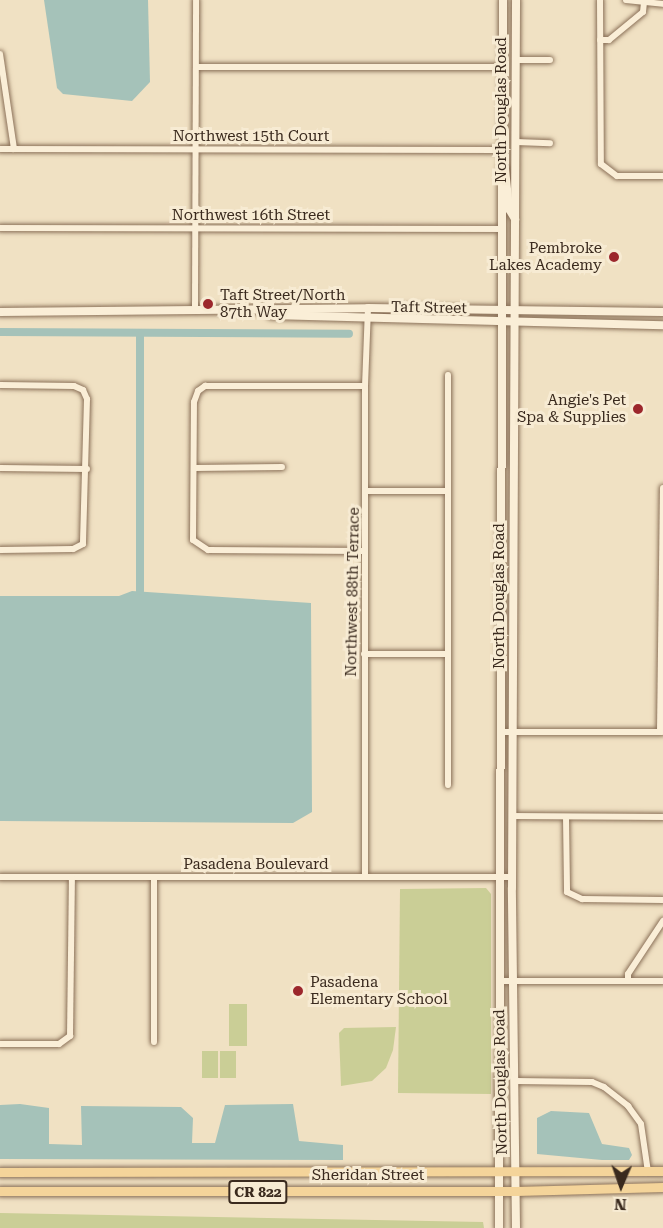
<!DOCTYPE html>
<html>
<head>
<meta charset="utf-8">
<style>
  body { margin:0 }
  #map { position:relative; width:663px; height:1228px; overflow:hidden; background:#f0e1c3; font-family:"Roboto Serif",serif }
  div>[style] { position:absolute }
  .green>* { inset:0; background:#cace96; transform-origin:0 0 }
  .water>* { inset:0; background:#a5c2b9 }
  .canal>* { height:8px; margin:-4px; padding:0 4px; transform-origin:4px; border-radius:4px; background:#a5c2b9 }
  .roads { filter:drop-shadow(0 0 2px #8b7159) drop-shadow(0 0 2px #8b7159) }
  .street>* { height:6px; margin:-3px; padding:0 3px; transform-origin:3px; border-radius:3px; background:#faeed7 }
  .secondary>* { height:8px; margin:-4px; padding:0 4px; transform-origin:4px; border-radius:4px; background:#faeed7 }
  .primary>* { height:9px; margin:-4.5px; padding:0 4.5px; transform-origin:4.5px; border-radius:4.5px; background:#f4d49a }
  .dots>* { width:16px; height:16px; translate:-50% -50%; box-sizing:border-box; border:3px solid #f7ebd3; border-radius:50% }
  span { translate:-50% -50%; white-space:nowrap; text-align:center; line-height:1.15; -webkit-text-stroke:6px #f7ebd3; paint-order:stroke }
  .shield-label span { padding:2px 4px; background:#f7ebd3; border:2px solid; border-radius:4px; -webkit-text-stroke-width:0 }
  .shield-label { font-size:14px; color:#3a2a1e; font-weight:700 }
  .street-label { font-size:15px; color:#3a2a1e }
  .poi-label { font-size:15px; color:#3a2a1e }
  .right { translate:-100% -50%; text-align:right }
  .left { translate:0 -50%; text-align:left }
  .north { position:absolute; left:591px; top:1156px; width:60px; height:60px; -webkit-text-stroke:4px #f7ebd3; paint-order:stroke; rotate:182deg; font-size:16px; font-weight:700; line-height:24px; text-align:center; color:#3a2a1e }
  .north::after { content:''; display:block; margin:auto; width:21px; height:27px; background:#3a2a1e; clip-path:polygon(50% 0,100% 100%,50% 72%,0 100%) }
</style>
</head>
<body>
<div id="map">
  <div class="green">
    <div style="clip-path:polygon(486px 888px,491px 894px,491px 1094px,398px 1093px,400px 889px)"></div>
    <div style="left:229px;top:1004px;width:18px;height:42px"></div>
    <div style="clip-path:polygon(396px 1027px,393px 1050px,386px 1068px,372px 1081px,341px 1086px,339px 1033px,344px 1028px)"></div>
    <div style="left:202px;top:1051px;width:16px;height:27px"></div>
    <div style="left:220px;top:1051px;width:16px;height:27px"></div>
    <div style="clip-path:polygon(0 1213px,483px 1222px,484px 1228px,0 1228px)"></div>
  </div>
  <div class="water">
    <div style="clip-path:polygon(44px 0,148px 0,150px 82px,132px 101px,63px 94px,57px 88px)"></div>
    <div style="clip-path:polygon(132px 591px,311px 603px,312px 812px,293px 823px,0 821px,0 596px,119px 596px)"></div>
    <div style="clip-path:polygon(20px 1104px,49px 1108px,49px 1144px,82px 1145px,81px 1106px,181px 1107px,193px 1118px,192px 1143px,215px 1143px,225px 1105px,293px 1104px,299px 1141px,343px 1145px,343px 1160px,0 1159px,0 1105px)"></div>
    <div style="clip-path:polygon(551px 1111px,589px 1113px,602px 1144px,629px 1148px,632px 1155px,629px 1160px,602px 1160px,537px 1154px,537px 1118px)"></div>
  </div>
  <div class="canal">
    <div style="left:0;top:332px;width:349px;rotate:0.3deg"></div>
    <div style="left:140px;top:333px;width:258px;rotate:90deg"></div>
  </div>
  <div class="roads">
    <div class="street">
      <div style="left:600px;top:0;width:164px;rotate:89.7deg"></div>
      <div style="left:601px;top:164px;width:20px;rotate:37deg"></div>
      <div style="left:617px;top:176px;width:46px"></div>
      <div style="left:626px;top:0;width:37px;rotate:6deg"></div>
      <div style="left:600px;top:40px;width:9px"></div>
      <div style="left:609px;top:40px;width:44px;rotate:-39.5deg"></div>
      <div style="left:643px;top:12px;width:9px;rotate:-84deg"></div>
      <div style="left:0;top:54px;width:96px;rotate:81.6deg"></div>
      <div style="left:516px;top:60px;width:34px"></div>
      <div style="left:196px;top:67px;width:306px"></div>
      <div style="left:516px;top:142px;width:34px;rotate:2deg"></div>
      <div style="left:0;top:149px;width:502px;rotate:0.11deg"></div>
      <div style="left:0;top:228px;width:502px;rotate:0.11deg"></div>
      <div style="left:195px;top:311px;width:311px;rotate:-89.8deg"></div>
      <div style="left:0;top:385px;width:74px;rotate:0.8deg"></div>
      <div style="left:74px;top:386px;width:10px;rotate:24deg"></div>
      <div style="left:83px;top:390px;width:10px;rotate:66deg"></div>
      <div style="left:87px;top:399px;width:145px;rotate:91.6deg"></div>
      <div style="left:83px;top:544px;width:11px;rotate:153deg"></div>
      <div style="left:73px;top:549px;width:73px;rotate:179.2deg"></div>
      <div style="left:0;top:468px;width:87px;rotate:0.7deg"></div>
      <div style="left:194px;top:468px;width:88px;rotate:-0.7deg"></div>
      <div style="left:366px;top:491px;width:81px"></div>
      <div style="left:364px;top:551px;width:156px;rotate:-179.6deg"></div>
      <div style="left:208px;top:550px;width:18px;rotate:-146deg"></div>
      <div style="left:193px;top:540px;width:138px;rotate:-89.6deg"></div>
      <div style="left:194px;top:402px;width:12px;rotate:-70deg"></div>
      <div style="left:198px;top:391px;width:9px;rotate:-36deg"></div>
      <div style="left:205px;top:386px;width:160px"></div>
      <div style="left:364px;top:654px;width:82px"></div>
      <div style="left:500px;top:732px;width:162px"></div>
      <div style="left:660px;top:732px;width:244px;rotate:-89.3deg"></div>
      <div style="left:448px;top:785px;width:410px;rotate:-90deg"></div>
      <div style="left:513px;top:816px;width:150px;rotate:0.4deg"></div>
      <div style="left:566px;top:817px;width:75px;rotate:89.2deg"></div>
      <div style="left:567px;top:892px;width:17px;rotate:25deg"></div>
      <div style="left:582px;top:899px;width:81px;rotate:0.7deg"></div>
      <div style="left:0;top:877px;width:512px"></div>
      <div style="left:365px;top:877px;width:491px;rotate:-90deg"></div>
      <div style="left:365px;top:386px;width:78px;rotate:-87.8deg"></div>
      <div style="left:499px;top:981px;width:164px"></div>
      <div style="left:628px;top:981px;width:7px;rotate:-90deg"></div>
      <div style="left:628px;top:974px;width:64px;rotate:-56.6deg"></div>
      <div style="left:154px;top:1042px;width:165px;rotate:-90deg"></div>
      <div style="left:0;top:1044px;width:59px"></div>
      <div style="left:59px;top:1044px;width:14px;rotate:-36deg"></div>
      <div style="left:70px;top:1036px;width:159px;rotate:-89.3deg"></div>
      <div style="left:516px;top:1081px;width:76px;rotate:0.8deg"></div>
      <div style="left:592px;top:1082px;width:13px;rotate:23deg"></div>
      <div style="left:604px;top:1087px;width:31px;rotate:38deg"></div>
      <div style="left:628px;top:1106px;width:22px;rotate:54deg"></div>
      <div style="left:641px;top:1124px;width:49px;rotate:81.7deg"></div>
    </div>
    <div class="secondary">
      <div style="left:505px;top:169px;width:40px;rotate:84.3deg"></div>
      <div style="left:509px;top:209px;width:12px;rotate:59deg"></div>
      <div style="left:0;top:312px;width:368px;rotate:-0.6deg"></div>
      <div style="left:368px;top:308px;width:295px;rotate:0.8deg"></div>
      <div style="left:271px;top:315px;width:392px;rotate:1.5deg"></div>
      <div style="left:499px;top:1228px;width:1228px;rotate:-89.81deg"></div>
      <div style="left:516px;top:1228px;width:340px;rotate:-90.7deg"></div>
      <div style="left:512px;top:888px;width:888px;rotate:-89.74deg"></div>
    </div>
    <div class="primary">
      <div style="left:0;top:1172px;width:663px;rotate:-0.09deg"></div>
      <div style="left:0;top:1191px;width:516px"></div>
      <div style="left:516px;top:1191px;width:147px;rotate:-1.6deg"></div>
    </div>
  </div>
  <div class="dots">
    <div style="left:614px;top:257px;background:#9c272c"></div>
    <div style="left:208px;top:304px;background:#9c272c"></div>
    <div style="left:638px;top:409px;background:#9c272c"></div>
    <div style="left:298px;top:991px;background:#9c272c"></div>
  </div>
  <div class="shield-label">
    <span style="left:258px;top:1192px">CR 822</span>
  </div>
  <div class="street-label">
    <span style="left:502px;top:110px;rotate:-90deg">North Douglas Road</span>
    <span style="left:251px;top:137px">Northwest 15th Court</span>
    <span style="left:251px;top:216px">Northwest 16th Street</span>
    <span style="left:429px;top:308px;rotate:1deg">Taft Street</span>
    <span style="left:353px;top:592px;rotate:-89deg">Northwest 88th Terrace</span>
    <span style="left:500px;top:596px;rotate:-90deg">North Douglas Road</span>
    <span style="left:256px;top:865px">Pasadena Boulevard</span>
    <span style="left:501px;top:1082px;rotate:-91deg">North Douglas Road</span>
    <span style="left:368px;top:1176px">Sheridan Street</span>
  </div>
  <div class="poi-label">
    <span class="right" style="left:602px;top:257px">Pembroke<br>Lakes Academy</span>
    <span class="left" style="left:220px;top:304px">Taft Street/North<br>87th Way</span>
    <span class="right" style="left:626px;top:409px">Angie's Pet<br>Spa &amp; Supplies</span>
    <span class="left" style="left:310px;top:991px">Pasadena<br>Elementary School</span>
  </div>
  <div class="north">N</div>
</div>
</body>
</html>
